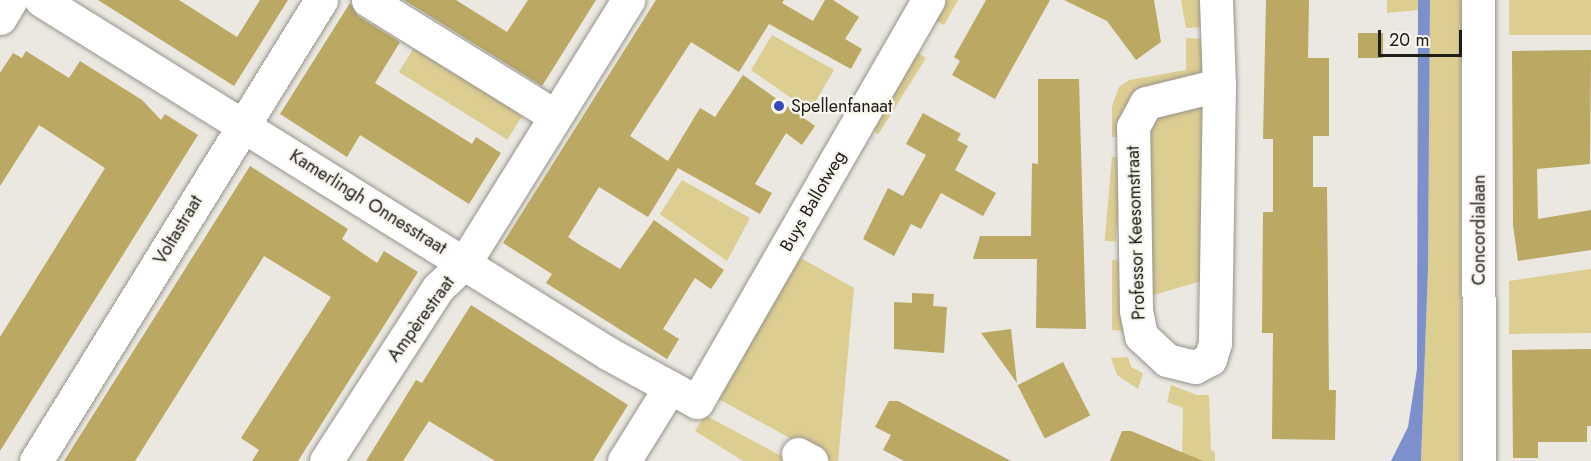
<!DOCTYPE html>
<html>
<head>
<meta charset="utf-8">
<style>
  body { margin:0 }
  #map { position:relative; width:1591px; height:461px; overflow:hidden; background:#eae8e0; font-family:Jost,sans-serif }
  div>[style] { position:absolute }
  .green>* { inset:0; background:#dccd91; transform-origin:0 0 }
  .water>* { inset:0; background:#7c90cb }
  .building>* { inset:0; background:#baa863; transform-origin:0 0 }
  .roads { filter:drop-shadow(0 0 2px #95938c) drop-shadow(0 0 2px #95938c) }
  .minor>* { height:33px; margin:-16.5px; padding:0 16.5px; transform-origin:16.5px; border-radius:16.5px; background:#fff }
  .dots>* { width:16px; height:16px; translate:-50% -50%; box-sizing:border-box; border:3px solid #f7f5ed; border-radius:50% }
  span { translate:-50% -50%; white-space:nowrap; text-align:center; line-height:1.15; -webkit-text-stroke:4.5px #f7f5ed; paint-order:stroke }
  .poi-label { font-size:18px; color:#1e1d1a }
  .left { translate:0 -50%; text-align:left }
  .street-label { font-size:18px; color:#1e1d1a }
  .scale { position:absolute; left:1378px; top:30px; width:84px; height:27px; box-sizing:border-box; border:3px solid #1e1d1a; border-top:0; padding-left:8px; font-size:18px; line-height:21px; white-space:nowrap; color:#1e1d1a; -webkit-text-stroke:4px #f7f5ed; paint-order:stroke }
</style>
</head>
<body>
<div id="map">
  <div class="green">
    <div style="clip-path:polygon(943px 0,958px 0,944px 25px,932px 19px)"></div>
    <div style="clip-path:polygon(1181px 0,1206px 0,1204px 27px,1186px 28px)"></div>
    <div style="clip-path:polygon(1387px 0,1418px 0,1418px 10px,1387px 13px)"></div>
    <div style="clip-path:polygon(1430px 0,1472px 0,1471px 48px,1461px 59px,1461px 461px,1421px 461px,1428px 269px)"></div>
    <div style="left:1509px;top:0;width:82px;height:35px"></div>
    <div style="clip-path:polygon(772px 35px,834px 70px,810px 111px,751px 70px)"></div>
    <div style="left:420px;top:38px;width:128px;height:40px;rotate:32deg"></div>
    <div style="clip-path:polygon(1186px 38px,1204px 39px,1210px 63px,1199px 76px,1122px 137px,1112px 137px,1112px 106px,1119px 87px,1129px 80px,1186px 70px)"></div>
    <div style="left:915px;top:51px;width:13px;height:90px;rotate:32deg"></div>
    <div style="clip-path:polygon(1210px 95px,1201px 281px,1154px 295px,1147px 292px,1144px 122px)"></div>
    <div style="left:1112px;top:157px;width:11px;height:84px;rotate:5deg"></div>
    <div style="clip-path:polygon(682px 180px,750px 218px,727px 261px,660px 214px)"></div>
    <div style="clip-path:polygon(799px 257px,854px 288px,838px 461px,831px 461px,717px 398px)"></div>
    <div style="clip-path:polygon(1112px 260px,1123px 261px,1128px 331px,1112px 330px)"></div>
    <div style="clip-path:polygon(1591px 269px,1591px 333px,1509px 334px,1509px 281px)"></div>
    <div style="clip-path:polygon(1128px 357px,1131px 367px,1143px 373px,1138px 389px,1117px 375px,1111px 358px)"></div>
    <div style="clip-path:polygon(1171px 385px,1197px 395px,1209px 395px,1211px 450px,1215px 452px,1215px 461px,1182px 461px,1183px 408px,1167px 402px)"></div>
    <div style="clip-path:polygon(705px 415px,785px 458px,783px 461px,743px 461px,695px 431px)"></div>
  </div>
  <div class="water">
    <div style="clip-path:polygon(1418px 0,1430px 0,1428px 269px,1421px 461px,1391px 461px,1408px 427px,1417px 369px)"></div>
  </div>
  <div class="building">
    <div style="clip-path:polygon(98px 0,179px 0,237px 37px,260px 0,288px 0,234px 86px)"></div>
    <div style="clip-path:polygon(404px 0,456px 0,507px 32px,528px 0,596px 0,542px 86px)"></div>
    <div style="clip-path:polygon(656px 0,784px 0,782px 3px,813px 21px,825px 0,833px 0,859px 17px,845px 39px,862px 49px,851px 69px,769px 24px,739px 72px,691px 42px,630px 136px,668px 161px,700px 108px,715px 117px,743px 75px,815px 126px,802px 145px,786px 133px,755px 184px,772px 193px,760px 214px,678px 168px,648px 217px,599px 187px,568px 237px,580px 245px,620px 269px,654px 220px,724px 270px,711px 289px,695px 278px,663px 329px,679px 339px,667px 359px,546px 283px,552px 274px,503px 243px)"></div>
    <div style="clip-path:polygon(986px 0,1050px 0,995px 99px,952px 75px,960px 61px,954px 57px)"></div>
    <div style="clip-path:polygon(1064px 0,1154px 0,1161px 42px,1136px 60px,1107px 21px)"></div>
    <div style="clip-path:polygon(1266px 0,1309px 0,1308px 58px,1329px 58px,1329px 136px,1313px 136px,1313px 187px,1327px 187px,1329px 390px,1336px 390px,1335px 440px,1272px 439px,1273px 333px,1262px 333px,1263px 212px,1273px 212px,1273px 139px,1263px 139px)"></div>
    <div style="clip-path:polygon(350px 3px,358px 16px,400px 42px,375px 83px,472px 144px,476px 137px,501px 153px,469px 204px,360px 135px,347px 157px,280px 114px)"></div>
    <div style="left:1358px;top:33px;width:25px;height:25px"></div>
    <div style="clip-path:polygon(1591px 50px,1590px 164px,1537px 169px,1538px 219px,1591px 210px,1591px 250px,1518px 261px,1513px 225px,1512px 51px)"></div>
    <div style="clip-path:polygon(26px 51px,69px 78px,80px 61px,142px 100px,161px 120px,165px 114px,198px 135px,0 451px,0 337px,105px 168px,39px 125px,0 186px,0 73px,13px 53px,22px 58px)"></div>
    <div style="clip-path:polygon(1038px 79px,1079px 79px,1086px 329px,1036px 328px,1037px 259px,973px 259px,980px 236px,1031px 236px,1032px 163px,1038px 164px)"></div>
    <div style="clip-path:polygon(923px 113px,961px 134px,957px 140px,968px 146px,955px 170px,996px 193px,983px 216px,941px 193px,921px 229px,911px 224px,894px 256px,863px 239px,888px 188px,903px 196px,926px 155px,906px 144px)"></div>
    <div style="clip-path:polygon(250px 166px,348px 229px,342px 239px,377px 263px,384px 251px,418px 272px,298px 461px,252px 461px,259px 450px,241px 438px,331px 297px,264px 256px,135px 461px,64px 461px)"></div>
    <div style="clip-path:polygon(912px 293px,934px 294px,933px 306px,947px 307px,944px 353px,894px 349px,894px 302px,912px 303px)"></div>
    <div style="clip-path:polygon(471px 305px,628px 405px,593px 461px,495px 461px,429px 421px,403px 461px,366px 461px,416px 380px,422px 383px)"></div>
    <div style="clip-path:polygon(1011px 329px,1017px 383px,981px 333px)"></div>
    <div style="clip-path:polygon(1591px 349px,1591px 426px,1587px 426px,1587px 442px,1538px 442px,1538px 458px,1513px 458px,1512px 350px)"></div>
    <div style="left:1063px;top:362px;width:60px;height:51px;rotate:63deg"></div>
    <div style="clip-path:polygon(889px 401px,898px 401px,1011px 461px,904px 461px,883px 450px,891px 435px,875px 427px)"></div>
    <div style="clip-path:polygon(1122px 431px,1131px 431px,1203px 461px,1110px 461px)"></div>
  </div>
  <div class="roads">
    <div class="minor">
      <div style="left:41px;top:0;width:669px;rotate:31.93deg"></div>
      <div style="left:609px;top:354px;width:100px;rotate:28.6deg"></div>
      <div style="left:697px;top:402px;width:464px;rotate:-60.1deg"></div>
      <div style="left:368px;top:0;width:220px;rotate:31.8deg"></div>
      <div style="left:1216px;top:0;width:85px;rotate:88deg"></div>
      <div style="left:1219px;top:85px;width:258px;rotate:90.9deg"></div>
      <div style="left:1215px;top:343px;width:17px;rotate:107deg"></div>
      <div style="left:1210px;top:359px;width:17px;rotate:152deg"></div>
      <div style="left:1195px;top:367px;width:29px;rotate:-166deg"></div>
      <div style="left:1167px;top:360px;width:35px;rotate:-137deg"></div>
      <div style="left:1141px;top:336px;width:26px;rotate:-101deg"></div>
      <div style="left:1136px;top:310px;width:183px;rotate:-90.9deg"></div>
      <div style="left:1133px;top:127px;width:27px;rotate:-62deg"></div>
      <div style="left:1146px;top:103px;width:75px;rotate:-13.9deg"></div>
      <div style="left:1478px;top:0;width:461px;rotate:89.9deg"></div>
      <div style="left:0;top:18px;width:21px;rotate:-59deg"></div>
      <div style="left:798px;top:454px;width:15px;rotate:28deg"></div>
      <div style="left:36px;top:461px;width:542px;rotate:-58.27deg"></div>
      <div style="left:326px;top:461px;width:206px;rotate:-57.1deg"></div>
      <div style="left:438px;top:288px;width:37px;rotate:-44deg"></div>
      <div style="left:465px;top:262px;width:309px;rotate:-58.1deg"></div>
      <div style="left:624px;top:461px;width:87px;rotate:-58.1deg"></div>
    </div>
  </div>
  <div class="dots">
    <div style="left:779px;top:106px;background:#3249ba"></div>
  </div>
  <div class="poi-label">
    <span class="left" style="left:791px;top:106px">Spellenfanaat</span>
  </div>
  <div class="street-label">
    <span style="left:813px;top:201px;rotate:-60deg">Buys Ballotweg</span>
    <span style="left:368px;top:202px;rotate:32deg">Kamerlingh Onnesstraat</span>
    <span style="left:178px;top:230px;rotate:-59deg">Voltastraat</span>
    <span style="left:1479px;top:230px;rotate:-90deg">Concordialaan</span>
    <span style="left:1136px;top:233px;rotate:-92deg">Professor Keesomstraat</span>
    <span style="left:421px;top:319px;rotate:-54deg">Ampèrestraat</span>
  </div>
  <div class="scale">20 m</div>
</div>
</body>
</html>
